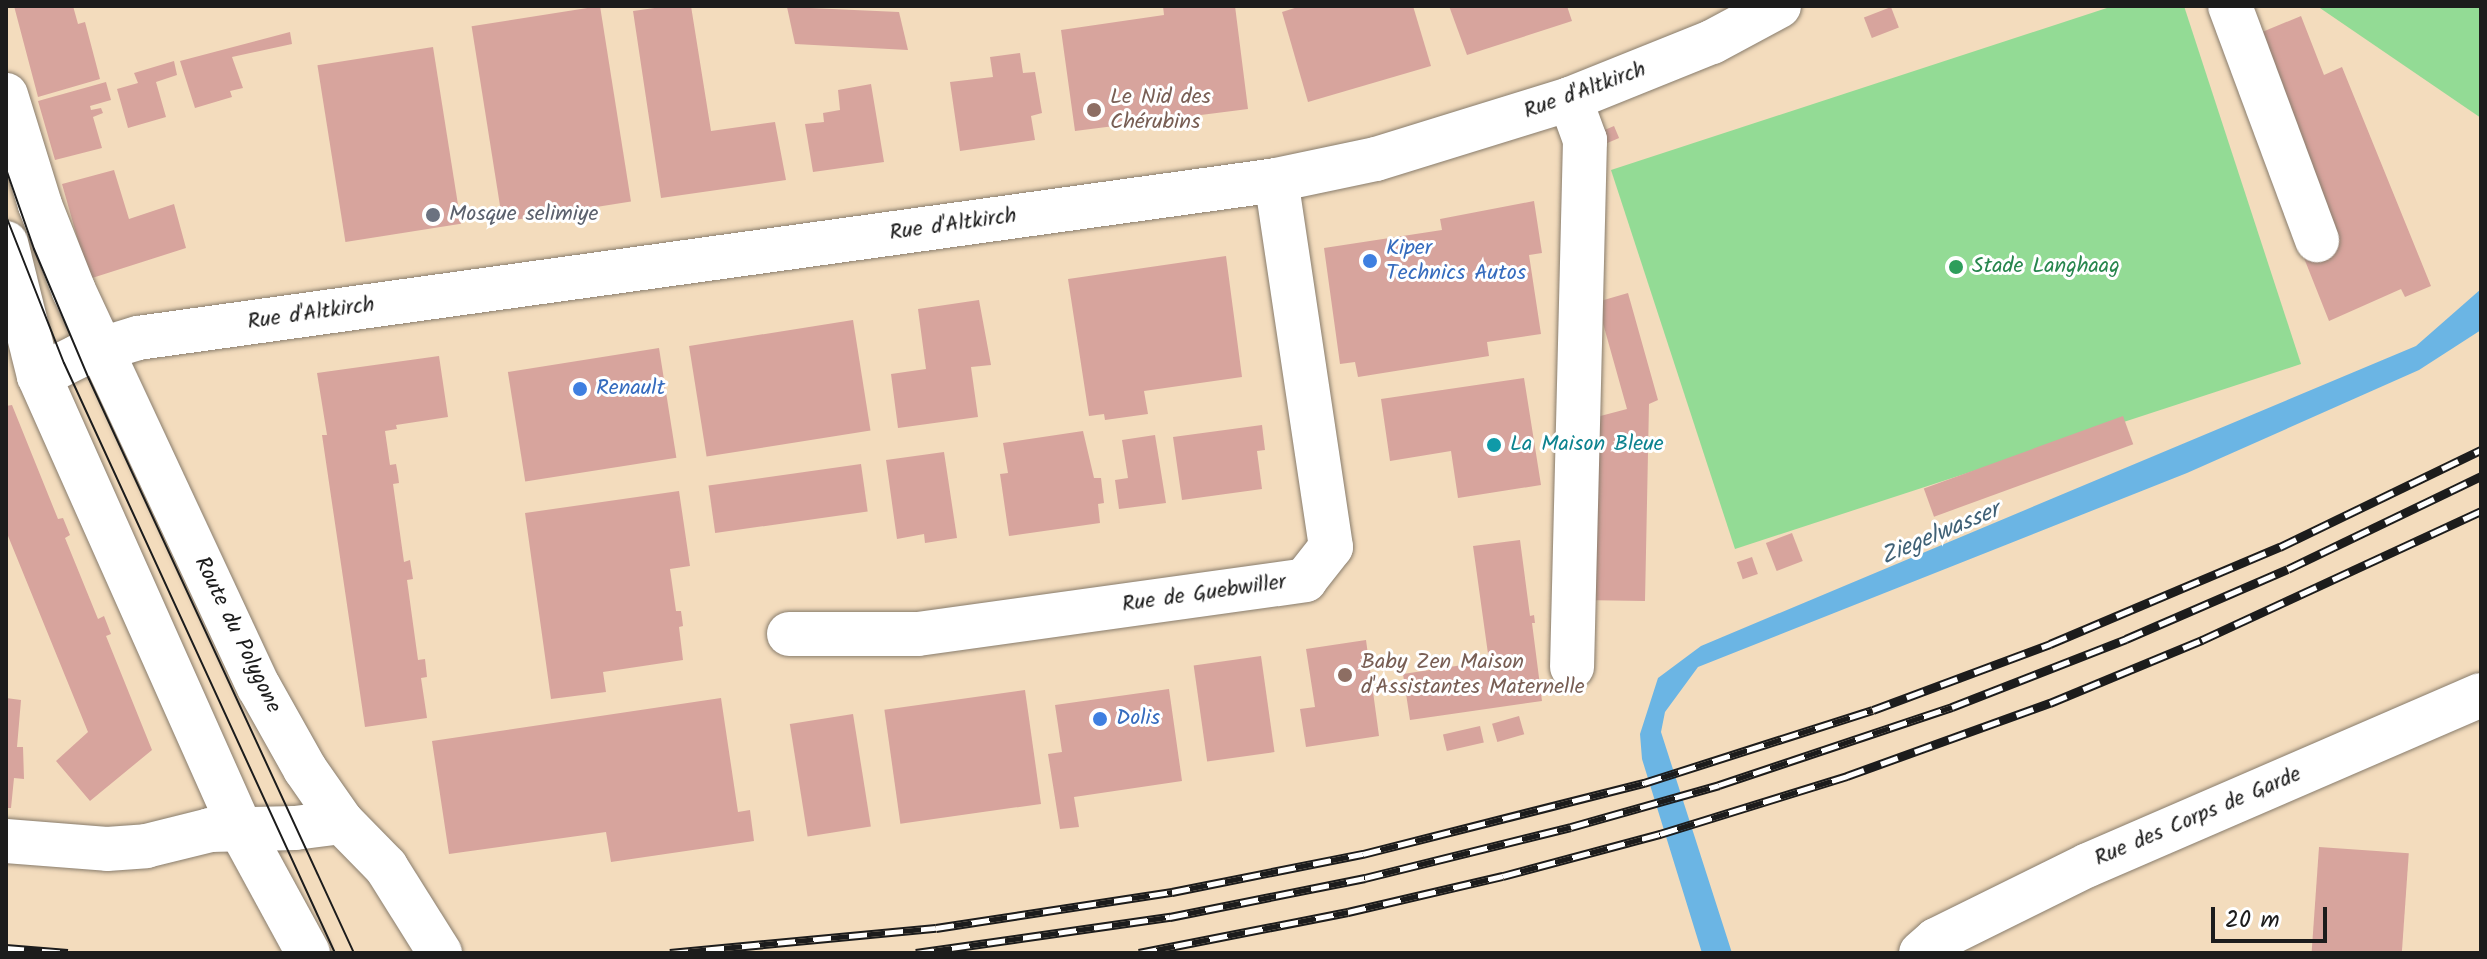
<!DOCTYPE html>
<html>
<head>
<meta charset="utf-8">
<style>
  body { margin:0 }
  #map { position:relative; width:2487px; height:959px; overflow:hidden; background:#f3dcbd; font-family:Kalam,sans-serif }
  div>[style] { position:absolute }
  .green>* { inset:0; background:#93db95 }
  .water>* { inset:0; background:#6bb5e4 }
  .building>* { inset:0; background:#d7a49d; transform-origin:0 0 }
  .roads { filter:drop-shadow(0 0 2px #887c6c) drop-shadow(0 0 2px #887c6c) }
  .minor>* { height:44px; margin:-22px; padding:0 22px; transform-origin:22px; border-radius:22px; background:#fff }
  .tram>* { height:2px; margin:-1px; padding:0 1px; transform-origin:1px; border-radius:1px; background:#1c1c1c }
  .rail>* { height:9px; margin-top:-4.5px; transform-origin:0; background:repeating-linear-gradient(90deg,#fff 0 18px,#1c1c1c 0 36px); box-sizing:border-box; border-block:2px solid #1c1c1c }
  .dots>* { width:22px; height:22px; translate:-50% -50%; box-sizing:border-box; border:4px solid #fff; border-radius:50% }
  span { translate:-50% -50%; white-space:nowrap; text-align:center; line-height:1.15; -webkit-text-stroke:6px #fff; paint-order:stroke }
  .street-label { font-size:22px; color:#1c1c1c }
  .education-label { font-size:22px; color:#785e54 }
  .left { translate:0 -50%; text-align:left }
  .worship-label { font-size:22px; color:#5b616d }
  .shop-label { font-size:22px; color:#366cbe }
  .leisure-label { font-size:22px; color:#27864d }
  .culture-label { font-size:22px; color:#0d838f }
  .water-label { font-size:24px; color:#406176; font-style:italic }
  .frame { position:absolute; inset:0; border:8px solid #1c1c1c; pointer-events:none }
  .scale { position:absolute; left:2211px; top:907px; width:116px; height:36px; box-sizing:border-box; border:4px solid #1c1c1c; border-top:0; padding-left:10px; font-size:24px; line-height:28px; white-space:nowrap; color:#1c1c1c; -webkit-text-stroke:6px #fff; paint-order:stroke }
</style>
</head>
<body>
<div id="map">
  <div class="green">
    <div style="clip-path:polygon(2113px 6px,2184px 6px,2301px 364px,1735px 549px,1611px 170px)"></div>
    <div style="clip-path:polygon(2317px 6px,2481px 6px,2481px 118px)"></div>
  </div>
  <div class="water">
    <div style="clip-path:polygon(2481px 289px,2481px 330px,2419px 370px,2187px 473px,1698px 667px,1665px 712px,1661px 732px,1732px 953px,1702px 953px,1642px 759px,1640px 734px,1658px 678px,1701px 646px,2416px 346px)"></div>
  </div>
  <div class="building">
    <div style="clip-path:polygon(14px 6px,73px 6px,78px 24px,85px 22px,100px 79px,38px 97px)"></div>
    <div style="left:600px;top:6px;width:198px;height:130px;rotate:81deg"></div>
    <div style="clip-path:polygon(669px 6px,691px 6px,711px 131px,775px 122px,786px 180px,661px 198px,633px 11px)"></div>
    <div style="clip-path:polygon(1163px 6px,1235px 6px,1248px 109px,1075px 131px,1061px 30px,1164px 15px)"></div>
    <div style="clip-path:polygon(1301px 6px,1413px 6px,1431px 66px,1308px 102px,1282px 12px)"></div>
    <div style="clip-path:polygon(1449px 6px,1567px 6px,1572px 21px,1467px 55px)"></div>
    <div style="clip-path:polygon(787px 7px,899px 12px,908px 50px,795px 44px)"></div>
    <div style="left:1891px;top:7px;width:22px;height:29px;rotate:69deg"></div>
    <div style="clip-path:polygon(2301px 16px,2324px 75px,2342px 67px,2431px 286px,2405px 297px,2401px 289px,2329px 321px,2304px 258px,2339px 244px,2255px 35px)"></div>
    <div style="clip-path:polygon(290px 32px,292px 44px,232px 57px,243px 88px,230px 91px,232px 97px,195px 108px,180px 61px)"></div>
    <div style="left:433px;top:47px;width:179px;height:117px;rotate:81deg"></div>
    <div style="clip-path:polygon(1020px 53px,1023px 73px,1035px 72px,1042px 113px,1031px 116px,1035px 140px,960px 151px,950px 82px,993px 77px,990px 57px)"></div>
    <div style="clip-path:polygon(174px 61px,177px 75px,156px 82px,166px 117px,128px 128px,117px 89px,138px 83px,134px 73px)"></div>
    <div style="clip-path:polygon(106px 82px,111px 100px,90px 106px,91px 110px,101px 108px,103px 113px,93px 117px,102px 148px,55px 160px,38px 101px)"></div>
    <div style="clip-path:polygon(871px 84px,884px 162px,813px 172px,805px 124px,824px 122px,823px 113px,840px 110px,838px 90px)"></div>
    <div style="left:1614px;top:126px;width:13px;height:16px;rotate:67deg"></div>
    <div style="clip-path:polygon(114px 170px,129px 219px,174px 204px,186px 248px,89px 279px,62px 184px)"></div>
    <div style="clip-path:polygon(1534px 201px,1542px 253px,1529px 255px,1541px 334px,1487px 342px,1489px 356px,1358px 377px,1355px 362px,1340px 364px,1324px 248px,1442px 230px,1440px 219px)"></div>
    <div style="clip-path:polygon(1226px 256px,1242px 377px,1144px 391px,1148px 414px,1105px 420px,1104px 414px,1089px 416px,1068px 279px)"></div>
    <div style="clip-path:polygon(1628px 293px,1658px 400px,1649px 404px,1645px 601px,1581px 600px,1589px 419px,1627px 409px,1597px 302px)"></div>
    <div style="clip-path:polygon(979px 300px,991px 365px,971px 367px,978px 417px,898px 428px,891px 374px,926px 369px,918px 309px)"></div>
    <div style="left:853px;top:320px;width:112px;height:166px;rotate:81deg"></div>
    <div style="left:659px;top:348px;width:111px;height:153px;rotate:81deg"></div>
    <div style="clip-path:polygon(439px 356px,448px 417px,396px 425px,397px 429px,385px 431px,390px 465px,396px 464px,398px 475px,399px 483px,393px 484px,404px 562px,410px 560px,413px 579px,407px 580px,418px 660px,425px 659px,427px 677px,421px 678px,427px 718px,365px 727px,322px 435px,327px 435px,317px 373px)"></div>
    <div style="clip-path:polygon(1524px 378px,1541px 485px,1458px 498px,1451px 451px,1390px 461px,1381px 399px)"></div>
    <div style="clip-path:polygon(12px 405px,58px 519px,63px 518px,70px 535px,65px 538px,98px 619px,104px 616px,111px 634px,106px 636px,152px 750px,90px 801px,56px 761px,88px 732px,6px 531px,6px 406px)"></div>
    <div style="left:2123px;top:416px;width:30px;height:212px;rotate:70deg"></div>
    <div style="clip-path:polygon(1262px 425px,1265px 450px,1257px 451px,1262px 489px,1182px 500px,1173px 437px)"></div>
    <div style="clip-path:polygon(1083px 431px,1094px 478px,1101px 478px,1104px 503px,1098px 504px,1100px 523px,1009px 536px,1000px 474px,1008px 473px,1003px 443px)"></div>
    <div style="clip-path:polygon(1155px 435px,1166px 503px,1119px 509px,1115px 480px,1128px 478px,1122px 440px)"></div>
    <div style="clip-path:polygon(944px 452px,957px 538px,925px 543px,924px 534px,897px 539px,886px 460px)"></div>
    <div style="left:861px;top:464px;width:48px;height:154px;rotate:82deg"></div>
    <div style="clip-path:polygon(679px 491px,690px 566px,670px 569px,676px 611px,681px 611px,682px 618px,683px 626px,679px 627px,683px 660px,603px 672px,606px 692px,551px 699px,525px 513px)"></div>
    <div style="left:1792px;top:533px;width:30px;height:28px;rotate:69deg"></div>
    <div style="clip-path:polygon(1520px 540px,1530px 616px,1534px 615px,1535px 623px,1532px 623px,1542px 701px,1410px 720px,1403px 674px,1489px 661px,1473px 546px)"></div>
    <div style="left:1752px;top:557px;width:18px;height:16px;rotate:71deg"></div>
    <div style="clip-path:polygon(1366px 640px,1379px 736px,1306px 747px,1300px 709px,1315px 707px,1306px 649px)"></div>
    <div style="left:1261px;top:656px;width:97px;height:68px;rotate:82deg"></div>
    <div style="clip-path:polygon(1169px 689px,1182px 781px,1074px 797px,1079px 827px,1060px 829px,1048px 754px,1062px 752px,1055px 705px)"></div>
    <div style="left:1025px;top:690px;width:115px;height:142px;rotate:82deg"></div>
    <div style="clip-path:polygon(6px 698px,21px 700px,17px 747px,23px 747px,24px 779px,14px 778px,11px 808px,6px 808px)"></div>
    <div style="clip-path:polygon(721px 698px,738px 812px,750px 810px,754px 841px,611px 862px,606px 832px,449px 854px,432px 741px)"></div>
    <div style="left:853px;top:714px;width:114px;height:64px;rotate:81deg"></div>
    <div style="left:1519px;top:716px;width:19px;height:28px;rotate:74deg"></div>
    <div style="left:1480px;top:726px;width:17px;height:38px;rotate:77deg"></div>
    <div style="left:2319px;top:847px;width:90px;height:106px;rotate:4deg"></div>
  </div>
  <div class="roads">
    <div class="minor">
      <div style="left:2230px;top:6px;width:250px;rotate:69.6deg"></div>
      <div style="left:6px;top:95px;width:115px;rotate:72.8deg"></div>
      <div style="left:40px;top:205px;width:92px;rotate:68.4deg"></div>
      <div style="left:74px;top:291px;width:437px;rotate:65deg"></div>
      <div style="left:259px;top:687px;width:94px;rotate:60.7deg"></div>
      <div style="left:305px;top:769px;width:65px;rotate:55.1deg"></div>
      <div style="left:342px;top:822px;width:63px;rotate:45.6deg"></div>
      <div style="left:386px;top:867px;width:102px;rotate:57.9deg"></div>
      <div style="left:1570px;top:99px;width:44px;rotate:69.9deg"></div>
      <div style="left:1585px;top:140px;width:527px;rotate:91.41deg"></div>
      <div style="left:6px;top:243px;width:137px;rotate:76.1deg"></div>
      <div style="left:39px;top:376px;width:497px;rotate:66deg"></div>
      <div style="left:241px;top:830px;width:140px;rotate:61.4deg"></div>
      <div style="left:39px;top:376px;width:45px;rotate:-26.6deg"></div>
      <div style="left:79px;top:356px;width:62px;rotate:-17deg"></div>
      <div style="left:138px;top:338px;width:1149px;rotate:-7.9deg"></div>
      <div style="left:1276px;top:180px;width:102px;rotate:-11.9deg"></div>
      <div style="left:1376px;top:159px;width:203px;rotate:-17.2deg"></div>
      <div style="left:1570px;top:99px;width:153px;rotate:-21.9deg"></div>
      <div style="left:1712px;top:42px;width:76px;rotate:-28.2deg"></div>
      <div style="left:789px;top:634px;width:129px"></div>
      <div style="left:918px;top:634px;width:391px;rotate:-7.9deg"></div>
      <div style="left:1305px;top:580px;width:42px;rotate:-51.8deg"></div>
      <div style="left:1331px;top:547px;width:371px;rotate:-98.5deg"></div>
      <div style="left:6px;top:841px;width:101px;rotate:4.5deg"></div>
      <div style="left:107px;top:849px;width:39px;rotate:-4deg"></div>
      <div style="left:146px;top:846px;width:66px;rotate:-14deg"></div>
      <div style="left:210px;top:830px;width:85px;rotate:-1.3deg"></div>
      <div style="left:295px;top:828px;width:47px;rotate:-7.3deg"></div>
      <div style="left:1921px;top:953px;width:20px;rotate:-41deg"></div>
      <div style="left:1936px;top:940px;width:169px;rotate:-26.3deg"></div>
      <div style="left:2088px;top:865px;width:428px;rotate:-23.4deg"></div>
    </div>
  </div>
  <div class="tram">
    <div style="left:6px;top:169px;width:85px;rotate:70.7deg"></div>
    <div style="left:34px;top:249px;width:141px;rotate:67.1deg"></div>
    <div style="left:89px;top:379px;width:632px;rotate:65.22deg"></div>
    <div style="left:6px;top:216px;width:158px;rotate:68.5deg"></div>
    <div style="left:64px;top:363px;width:649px;rotate:65.33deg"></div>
  </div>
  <div class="rail">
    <div style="left:6px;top:948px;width:62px;rotate:4.6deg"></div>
    <div style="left:670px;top:953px;width:267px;rotate:-5.4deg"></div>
    <div style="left:936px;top:928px;width:239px;rotate:-8.7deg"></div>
    <div style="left:1172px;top:892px;width:195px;rotate:-11.3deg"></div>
    <div style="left:1363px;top:854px;width:290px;rotate:-14.2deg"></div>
    <div style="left:1644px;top:783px;width:240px;rotate:-17.7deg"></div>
    <div style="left:1873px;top:710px;width:189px;rotate:-20.4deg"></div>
    <div style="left:2050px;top:644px;width:250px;rotate:-22.9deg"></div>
    <div style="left:2280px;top:547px;width:223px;rotate:-25.8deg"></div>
    <div style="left:916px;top:953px;width:257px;rotate:-8.1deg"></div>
    <div style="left:1170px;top:917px;width:199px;rotate:-11.3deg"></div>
    <div style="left:1365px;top:878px;width:212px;rotate:-13.9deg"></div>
    <div style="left:1571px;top:827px;width:154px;rotate:-15.8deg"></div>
    <div style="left:1719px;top:785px;width:246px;rotate:-18.5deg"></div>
    <div style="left:1952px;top:707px;width:187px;rotate:-21.3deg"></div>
    <div style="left:2126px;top:639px;width:176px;rotate:-23.4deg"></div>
    <div style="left:2288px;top:569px;width:214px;rotate:-25.7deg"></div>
    <div style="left:1139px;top:953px;width:213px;rotate:-11.1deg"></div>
    <div style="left:1348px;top:912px;width:159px;rotate:-13.1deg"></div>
    <div style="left:1503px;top:876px;width:163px;rotate:-15deg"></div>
    <div style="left:1660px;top:834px;width:196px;rotate:-17.2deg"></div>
    <div style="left:1847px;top:776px;width:216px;rotate:-19.8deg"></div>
    <div style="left:2050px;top:703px;width:165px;rotate:-22.5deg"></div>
    <div style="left:2202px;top:640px;width:307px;rotate:-24.8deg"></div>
  </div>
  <div class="dots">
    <div style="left:1094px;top:110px;background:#8d6e63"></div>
    <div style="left:433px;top:215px;background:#6b7280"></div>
    <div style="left:1370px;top:261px;background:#3f7fe0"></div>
    <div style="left:1956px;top:267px;background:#2e9e5b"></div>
    <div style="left:580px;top:389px;background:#3f7fe0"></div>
    <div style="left:1494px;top:445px;background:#0f9aa8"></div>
    <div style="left:1345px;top:675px;background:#8d6e63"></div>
    <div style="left:1100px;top:719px;background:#3f7fe0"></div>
  </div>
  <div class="street-label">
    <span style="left:1585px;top:91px;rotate:-20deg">Rue d'Altkirch</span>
    <span style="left:953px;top:225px;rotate:-8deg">Rue d'Altkirch</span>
    <span style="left:311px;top:314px;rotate:-8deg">Rue d'Altkirch</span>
    <span style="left:1204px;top:594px;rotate:-8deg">Rue de Guebwiller</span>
    <span style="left:237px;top:635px;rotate:64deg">Route du Polygone</span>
    <span style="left:2198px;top:817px;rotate:-23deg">Rue des Corps de Garde</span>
  </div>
  <div class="education-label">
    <span class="left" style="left:1110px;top:110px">Le Nid des<br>Chérubins</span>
    <span class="left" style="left:1361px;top:675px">Baby Zen Maison<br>d'Assistantes Maternelle</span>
  </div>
  <div class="worship-label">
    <span class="left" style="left:449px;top:215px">Mosque selimiye</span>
  </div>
  <div class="shop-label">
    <span class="left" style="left:1386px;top:261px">Kiper<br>Technics Autos</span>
    <span class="left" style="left:596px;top:389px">Renault</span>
    <span class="left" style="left:1116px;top:719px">Dolis</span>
  </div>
  <div class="leisure-label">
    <span class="left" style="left:1972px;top:267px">Stade Langhaag</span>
  </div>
  <div class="culture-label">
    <span class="left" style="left:1510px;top:445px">La Maison Bleue</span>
  </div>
  <div class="water-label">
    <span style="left:1940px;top:534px;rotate:-23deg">Ziegelwasser</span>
  </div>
  <div class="frame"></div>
  <div class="scale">20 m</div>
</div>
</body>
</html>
